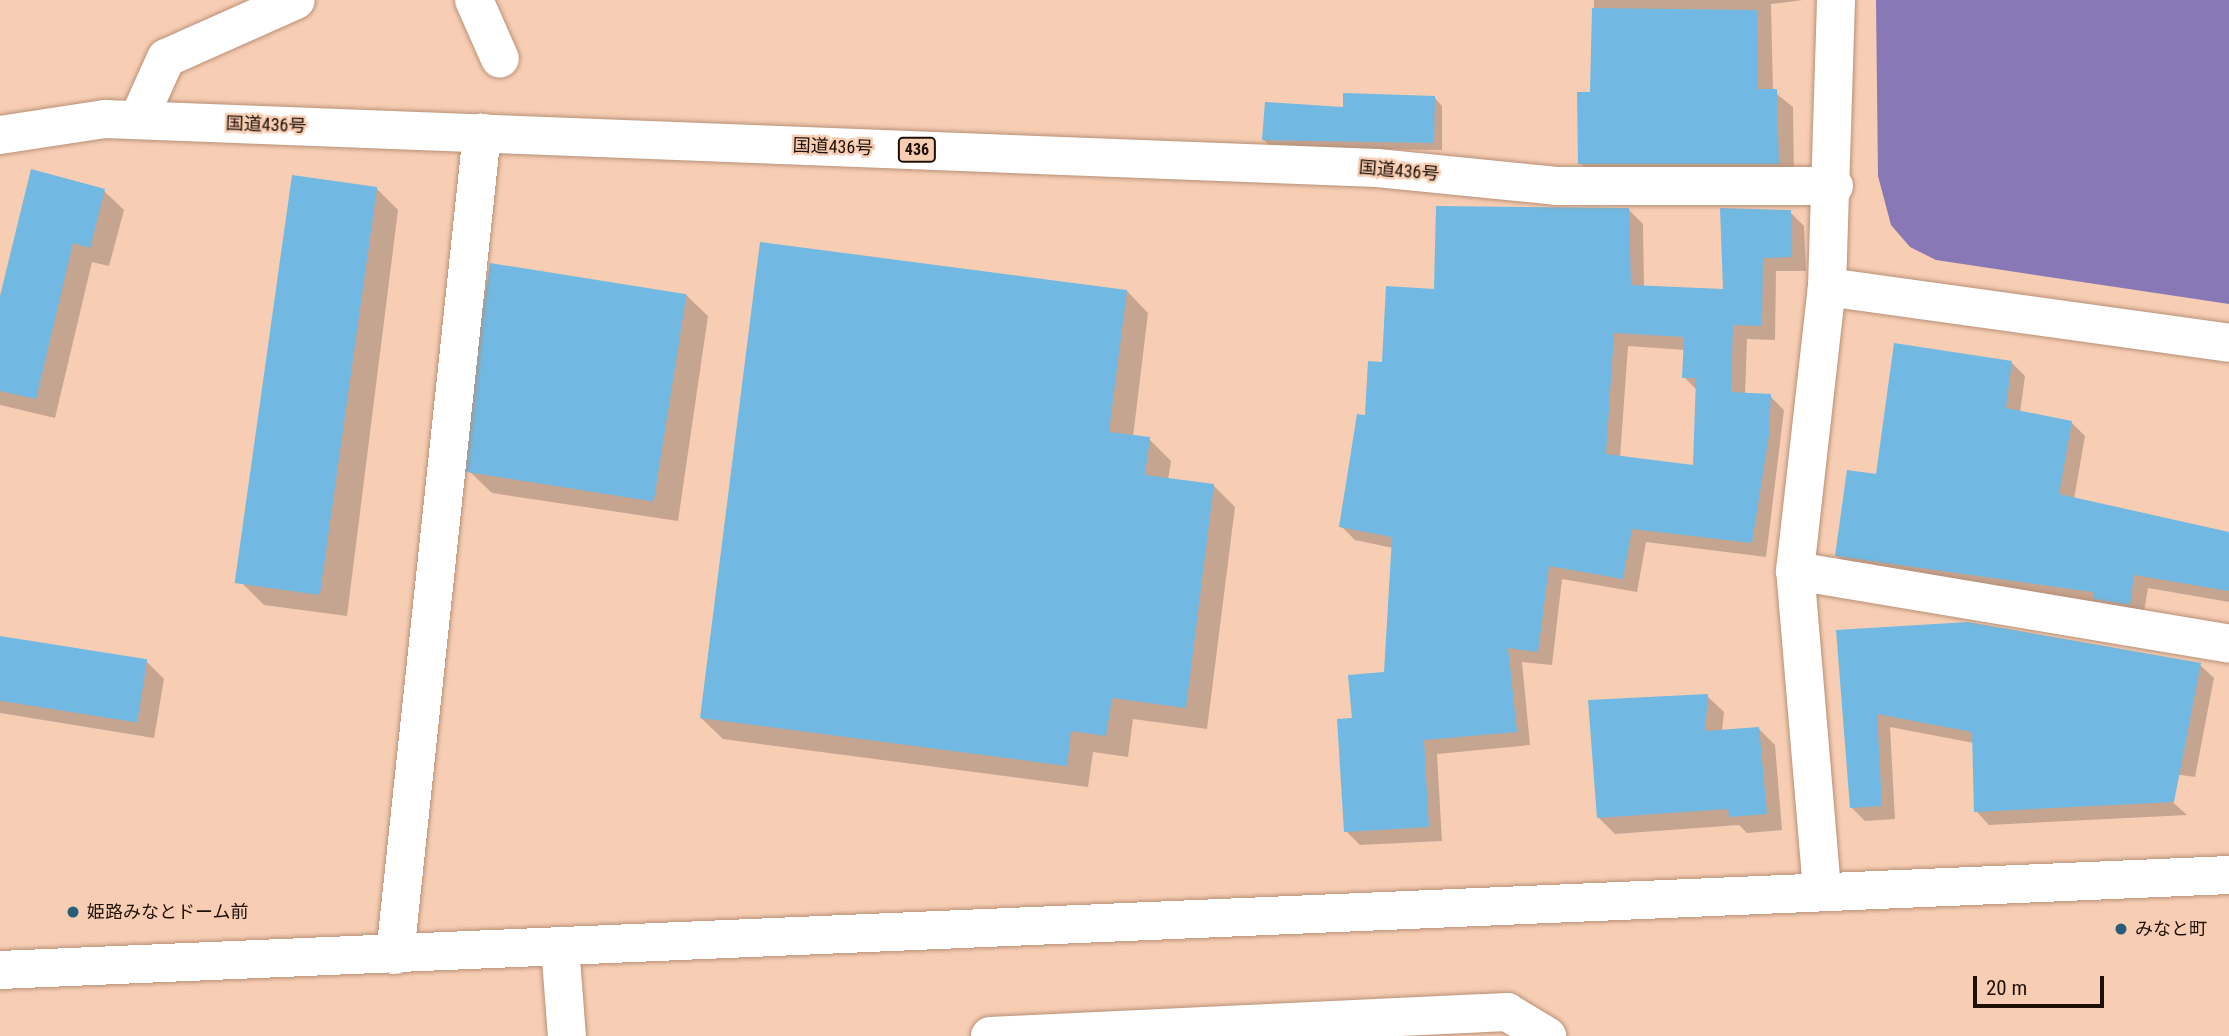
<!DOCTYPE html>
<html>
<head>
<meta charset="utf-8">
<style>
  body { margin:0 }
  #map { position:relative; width:2229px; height:1036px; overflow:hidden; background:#f7ceb4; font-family:"Roboto Condensed","Noto Sans JP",sans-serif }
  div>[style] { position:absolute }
  .water>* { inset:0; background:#8878b6 }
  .shadow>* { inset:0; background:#0003 }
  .building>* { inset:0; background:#71b9e2; transform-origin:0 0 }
  .roads { filter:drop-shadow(0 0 2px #b79077) drop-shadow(0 0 2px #b79077) }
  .minor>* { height:38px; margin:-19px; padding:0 19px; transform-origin:19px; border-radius:19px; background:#fff }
  .highway>* { height:38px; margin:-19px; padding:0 19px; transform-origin:19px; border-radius:19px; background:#fff }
  .dots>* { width:19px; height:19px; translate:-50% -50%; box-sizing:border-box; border:4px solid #f7ceb4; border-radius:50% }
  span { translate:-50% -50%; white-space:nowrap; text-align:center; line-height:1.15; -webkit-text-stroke:5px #f7ceb4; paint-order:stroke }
  .shield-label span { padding:2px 5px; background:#f7ceb4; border:2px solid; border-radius:5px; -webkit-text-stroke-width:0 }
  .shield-label { font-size:16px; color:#1e1007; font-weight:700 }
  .street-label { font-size:18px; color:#1e1007 }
  .poi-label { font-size:18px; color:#1e1007 }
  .left { translate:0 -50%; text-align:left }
  .scale { position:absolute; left:1973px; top:976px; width:131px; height:32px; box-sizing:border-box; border:4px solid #1e1007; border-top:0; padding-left:9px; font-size:21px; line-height:24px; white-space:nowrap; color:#1e1007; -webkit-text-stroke:5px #f7ceb4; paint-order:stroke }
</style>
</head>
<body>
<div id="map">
  <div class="water">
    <div style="clip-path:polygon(1876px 0,2229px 0,2229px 304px,1936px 260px,1910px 247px,1891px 225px,1878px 176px)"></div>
  </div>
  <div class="shadow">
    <div style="clip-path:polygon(1594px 0,1803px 0,1771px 4px,1773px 91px,1793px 107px,1794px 179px,1596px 179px,1580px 163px,1592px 94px)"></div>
    <div style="clip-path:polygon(1434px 97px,1442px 106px,1442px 150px,1272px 148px,1264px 140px,1345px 109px)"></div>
    <div style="clip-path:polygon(376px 188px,398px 210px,347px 616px,264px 605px,242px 583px)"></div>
    <div style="clip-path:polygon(104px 191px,124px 210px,109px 266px,92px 262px,55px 418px,0 405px,0 305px)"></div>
    <div style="clip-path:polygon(evenodd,1629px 210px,1643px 224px,1644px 287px,1725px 290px,1790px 212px,1804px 226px,1806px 271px,1776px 271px,1775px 340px,1747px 339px,1745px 395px,1770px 396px,1784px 410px,1766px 557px,1646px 542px,1637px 592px,1562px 579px,1552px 665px,1522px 662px,1530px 745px,1437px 754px,1442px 841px,1360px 845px,1346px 831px,1354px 719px,1386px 673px,1393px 548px,1355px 540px,1341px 526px,1384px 363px,1436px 291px,1629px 210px,1628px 346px,1685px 350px,1684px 377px,1697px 390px,1694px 467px,1620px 458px,1628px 346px)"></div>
    <div style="clip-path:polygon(1127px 291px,1148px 313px,1133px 437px,1149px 439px,1171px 461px,1168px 480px,1214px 486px,1235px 507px,1207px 729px,1133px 719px,1128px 757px,1093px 752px,1088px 787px,723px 739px,701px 718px)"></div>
    <div style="clip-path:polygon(686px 295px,708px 316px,678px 521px,492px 493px,470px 472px)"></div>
    <div style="clip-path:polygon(2011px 362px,2025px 376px,2020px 413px,2072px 423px,2085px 436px,2074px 499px,2229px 533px,2229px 602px,2148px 588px,2143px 618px,1851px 569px,1837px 555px,1877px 476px)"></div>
    <div style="clip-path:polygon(1838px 631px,2200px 665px,2214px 678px,2195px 777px,2136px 769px,2187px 815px,1989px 825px,1976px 811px,1974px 743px,1890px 727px,1895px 819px,1865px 821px,1852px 808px)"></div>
    <div style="clip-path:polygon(0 638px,146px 661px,164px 679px,154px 738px,0 713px)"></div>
    <div style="clip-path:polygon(1707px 696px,1724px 712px,1722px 731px,1758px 728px,1775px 745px,1782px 830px,1747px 833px,1739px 825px,1615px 834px,1599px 818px)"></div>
  </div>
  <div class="building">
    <div style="clip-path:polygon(1592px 8px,1757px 10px,1758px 89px,1777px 89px,1779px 164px,1578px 164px,1577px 92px,1590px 92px)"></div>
    <div style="clip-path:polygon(1343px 93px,1435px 96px,1434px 143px,1262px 140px,1265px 102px,1343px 107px)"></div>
    <div style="clip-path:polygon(31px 169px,105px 189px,90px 248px,73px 243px,36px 399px,0 391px,0 296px)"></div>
    <div style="left:292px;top:175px;width:86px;height:412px;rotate:8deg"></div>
    <div style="clip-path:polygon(evenodd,1436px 206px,1629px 208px,1631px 285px,1723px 289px,1720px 208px,1791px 210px,1792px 257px,1763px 258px,1762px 326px,1733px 325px,1731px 392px,1771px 394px,1769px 435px,1752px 543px,1632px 529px,1623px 579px,1549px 566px,1538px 652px,1508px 648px,1517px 732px,1424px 740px,1429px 827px,1344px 832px,1337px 719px,1352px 718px,1348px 675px,1384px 672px,1392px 537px,1339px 527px,1357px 414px,1365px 415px,1368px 361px,1382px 362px,1386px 286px,1434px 289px,1436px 206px,1614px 333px,1684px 337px,1682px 378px,1696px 378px,1693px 465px,1606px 454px,1614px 333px)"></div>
    <div style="clip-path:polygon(760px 242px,1127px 290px,1109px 432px,1150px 437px,1145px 475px,1214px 484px,1186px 708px,1112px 698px,1106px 736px,1071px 731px,1067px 766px,700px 718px)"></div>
    <div style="left:490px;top:263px;width:199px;height:210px;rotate:9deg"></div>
    <div style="clip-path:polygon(1894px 343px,2012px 361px,2006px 408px,2072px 421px,2059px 494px,2229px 532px,2229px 591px,2134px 575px,2130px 605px,2093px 599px,2093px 592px,1835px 556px,1847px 470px,1876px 474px)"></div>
    <div style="clip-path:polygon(1968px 622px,2201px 663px,2174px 802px,1974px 812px,1972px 732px,1877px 714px,1882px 806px,1850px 808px,1836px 630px)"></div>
    <div style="left:0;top:636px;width:149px;height:64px;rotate:9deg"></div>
    <div style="clip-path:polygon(1708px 694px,1705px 731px,1759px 727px,1767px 814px,1729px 817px,1728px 809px,1597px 818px,1588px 700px)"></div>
  </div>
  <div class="roads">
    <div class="minor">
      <div style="left:474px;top:0;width:64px;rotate:66.2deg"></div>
      <div style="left:138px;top:120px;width:68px;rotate:-65.7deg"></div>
      <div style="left:166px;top:58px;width:142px;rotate:-24deg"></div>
      <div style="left:1827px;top:287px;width:406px;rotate:7.9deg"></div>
      <div style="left:1795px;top:571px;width:440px;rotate:9.5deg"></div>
      <div style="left:1822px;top:890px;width:320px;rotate:-94.8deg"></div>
      <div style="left:1795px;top:571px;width:286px;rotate:-83.6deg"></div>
      <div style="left:1827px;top:287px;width:287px;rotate:-88.2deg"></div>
      <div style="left:560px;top:946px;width:90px;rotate:85.6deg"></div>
      <div style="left:395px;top:955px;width:827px;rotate:-83.96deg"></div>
      <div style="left:0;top:970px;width:2231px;rotate:-2.44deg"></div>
      <div style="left:990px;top:1036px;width:518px;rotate:-2.66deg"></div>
      <div style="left:1507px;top:1012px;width:47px;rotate:31deg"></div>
    </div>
    <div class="highway">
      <div style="left:0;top:135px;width:106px;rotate:-8.7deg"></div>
      <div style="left:105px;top:119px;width:1273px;rotate:2.21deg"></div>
      <div style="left:1377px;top:168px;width:180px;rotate:5.7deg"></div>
      <div style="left:1556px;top:186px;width:278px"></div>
    </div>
  </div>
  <div class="dots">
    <div style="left:73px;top:912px;background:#285d79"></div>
    <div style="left:2121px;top:929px;background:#285d79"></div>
  </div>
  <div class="shield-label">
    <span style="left:917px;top:150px">436</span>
  </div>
  <div class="street-label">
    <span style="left:266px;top:125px;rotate:2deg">国道436号</span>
    <span style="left:833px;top:147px;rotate:2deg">国道436号</span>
    <span style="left:1399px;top:171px;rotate:5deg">国道436号</span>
  </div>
  <div class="poi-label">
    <span class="left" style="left:87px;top:912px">姫路みなとドーム前</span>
    <span class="left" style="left:2135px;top:929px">みなと町</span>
  </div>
  <div class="scale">20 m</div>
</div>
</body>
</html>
